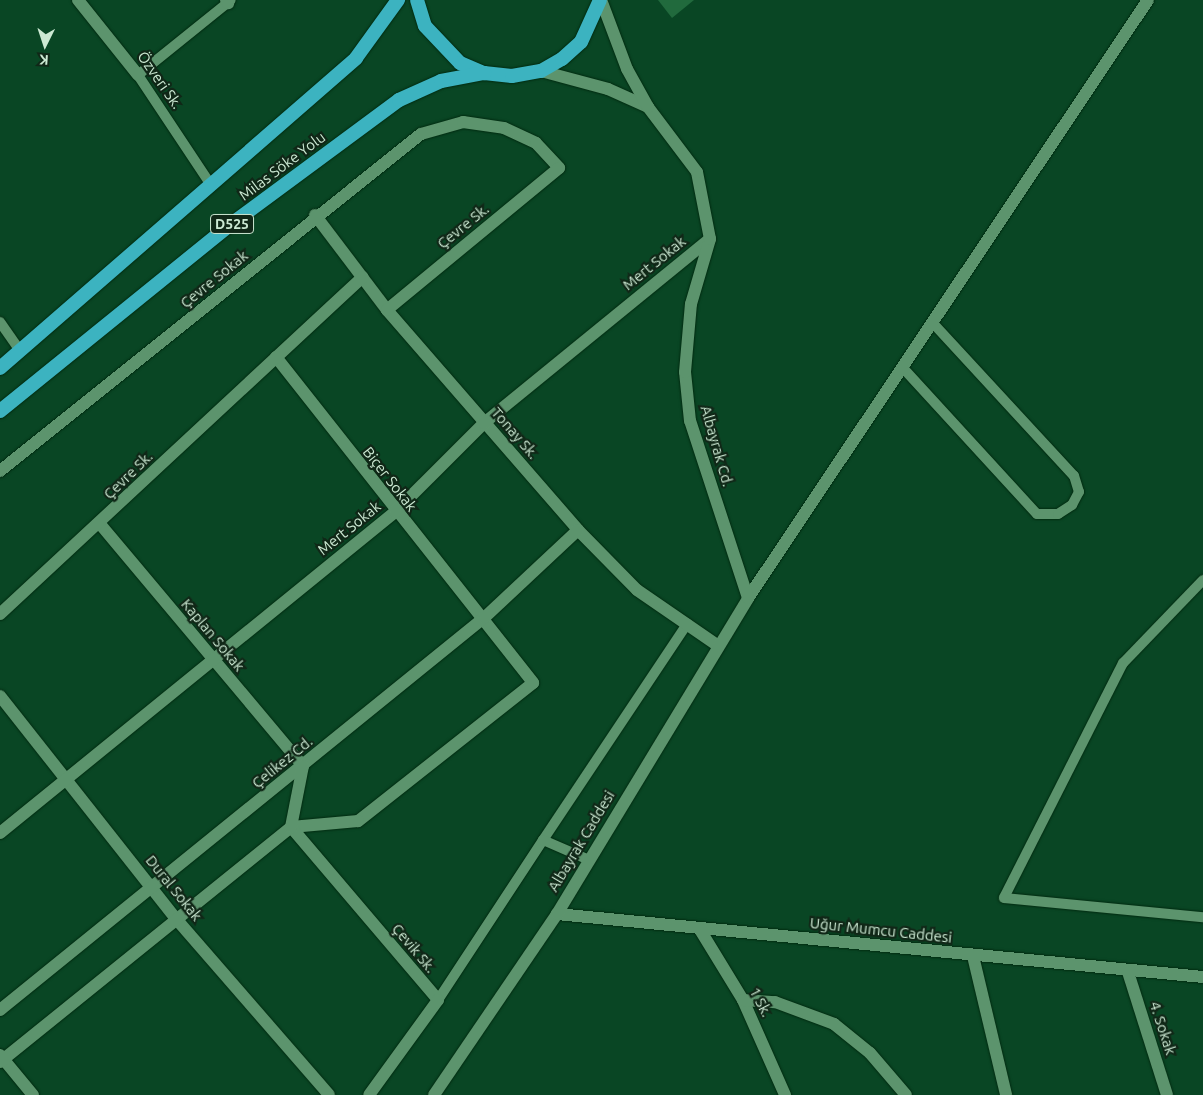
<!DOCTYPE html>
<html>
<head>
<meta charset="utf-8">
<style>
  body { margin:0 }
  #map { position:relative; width:1203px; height:1095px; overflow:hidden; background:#094624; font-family:Ubuntu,sans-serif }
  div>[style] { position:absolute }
  .green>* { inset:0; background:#216a3d }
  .roads { filter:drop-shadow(0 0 1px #002a10) drop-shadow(0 0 1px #002a10) }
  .service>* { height:10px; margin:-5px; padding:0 5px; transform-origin:5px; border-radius:5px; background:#5c946d }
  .minor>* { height:12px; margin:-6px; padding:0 6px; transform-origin:6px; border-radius:6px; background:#5c946d }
  .tertiary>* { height:12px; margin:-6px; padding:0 6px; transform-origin:6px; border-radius:6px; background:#5c946d }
  .trunk>* { height:14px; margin:-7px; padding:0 7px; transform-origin:7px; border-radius:7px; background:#3cb3c0 }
  span { translate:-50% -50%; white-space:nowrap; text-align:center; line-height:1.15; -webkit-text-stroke:4.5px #102717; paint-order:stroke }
  .shield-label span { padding:1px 4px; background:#102717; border:1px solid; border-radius:4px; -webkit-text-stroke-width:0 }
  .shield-label { font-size:14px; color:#cce9d3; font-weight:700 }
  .street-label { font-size:15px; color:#cce9d3 }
  .north { position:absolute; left:20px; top:20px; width:50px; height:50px; -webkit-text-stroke:4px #102717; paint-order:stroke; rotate:184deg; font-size:14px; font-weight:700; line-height:20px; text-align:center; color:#cce9d3 }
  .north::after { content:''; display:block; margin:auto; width:18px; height:22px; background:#cce9d3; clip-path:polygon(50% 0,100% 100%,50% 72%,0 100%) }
</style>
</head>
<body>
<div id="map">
  <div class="green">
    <div style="clip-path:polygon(658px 0,694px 0,672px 18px)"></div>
  </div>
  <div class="roads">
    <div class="service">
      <div style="left:209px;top:182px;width:128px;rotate:-123.6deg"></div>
      <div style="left:138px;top:75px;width:119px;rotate:-38.9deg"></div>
      <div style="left:0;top:322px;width:35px;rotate:55deg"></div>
      <div style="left:903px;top:368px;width:198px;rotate:47.5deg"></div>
      <div style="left:1037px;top:514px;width:21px"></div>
      <div style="left:1058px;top:514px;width:17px;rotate:-33deg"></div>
      <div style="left:1072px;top:505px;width:15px;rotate:-62deg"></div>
      <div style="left:1079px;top:492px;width:17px;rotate:-107deg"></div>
      <div style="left:1074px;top:476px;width:208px;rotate:-132.7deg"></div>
      <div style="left:1203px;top:580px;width:115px;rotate:133.9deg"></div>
      <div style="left:1123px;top:663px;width:263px;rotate:116.9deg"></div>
      <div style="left:1004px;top:898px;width:200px;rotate:5.5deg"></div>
      <div style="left:543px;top:840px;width:260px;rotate:-56.3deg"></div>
      <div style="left:438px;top:1000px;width:191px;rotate:-56.7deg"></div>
      <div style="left:543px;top:840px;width:50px;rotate:23.5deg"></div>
    </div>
    <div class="minor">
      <div style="left:78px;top:0;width:96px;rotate:51.3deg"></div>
      <div style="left:226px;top:0;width:4px;rotate:56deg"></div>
      <div style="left:315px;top:215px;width:119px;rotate:52.8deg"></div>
      <div style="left:387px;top:310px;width:291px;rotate:49deg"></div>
      <div style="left:578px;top:530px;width:84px;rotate:45.5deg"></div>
      <div style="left:637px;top:590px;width:97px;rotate:34.5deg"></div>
      <div style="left:276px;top:357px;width:415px;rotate:51.7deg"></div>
      <div style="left:533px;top:683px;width:223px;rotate:141.7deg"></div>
      <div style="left:358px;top:821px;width:67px;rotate:174.9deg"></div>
      <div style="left:0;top:471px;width:539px;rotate:-38.68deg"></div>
      <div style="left:421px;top:134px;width:44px;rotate:-15.9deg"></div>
      <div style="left:463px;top:122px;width:41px;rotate:8.3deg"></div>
      <div style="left:504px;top:128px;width:35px;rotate:25deg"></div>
      <div style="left:536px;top:143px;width:34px;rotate:47deg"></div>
      <div style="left:559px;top:168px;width:223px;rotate:140.5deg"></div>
      <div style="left:100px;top:524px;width:316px;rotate:50deg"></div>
      <div style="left:748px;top:598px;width:719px;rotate:-56.22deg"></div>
      <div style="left:0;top:614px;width:495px;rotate:-42.9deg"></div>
      <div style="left:0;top:696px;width:287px;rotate:51.7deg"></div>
      <div style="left:178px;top:921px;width:230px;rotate:49deg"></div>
      <div style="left:291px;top:827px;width:227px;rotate:49.6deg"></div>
      <div style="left:438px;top:1000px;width:117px;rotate:126deg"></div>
      <div style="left:0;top:833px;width:509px;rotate:-39.1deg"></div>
      <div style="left:395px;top:512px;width:126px;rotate:-45deg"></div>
      <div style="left:484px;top:423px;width:291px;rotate:-39.2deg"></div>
      <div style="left:699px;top:928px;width:84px;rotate:58.6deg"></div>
      <div style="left:743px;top:1000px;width:104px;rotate:66.1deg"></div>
      <div style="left:973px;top:956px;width:143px;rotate:76.6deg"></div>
      <div style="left:1128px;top:972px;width:129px;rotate:72.4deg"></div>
      <div style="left:743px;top:1000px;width:32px;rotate:4deg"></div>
      <div style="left:775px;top:1002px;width:63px;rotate:20.4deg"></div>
      <div style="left:834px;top:1024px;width:46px;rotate:38.9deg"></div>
      <div style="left:870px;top:1053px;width:55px;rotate:49.4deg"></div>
      <div style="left:0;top:1010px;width:624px;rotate:-39.02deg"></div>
      <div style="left:485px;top:617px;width:127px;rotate:-43.1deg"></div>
      <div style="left:0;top:1055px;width:52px;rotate:50.5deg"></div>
      <div style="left:0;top:1062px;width:374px;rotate:-38.9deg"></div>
      <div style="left:291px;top:827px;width:62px;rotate:-78.9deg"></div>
    </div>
    <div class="tertiary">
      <div style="left:541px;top:71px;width:69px;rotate:15deg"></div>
      <div style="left:608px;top:89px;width:44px;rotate:24.2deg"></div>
      <div style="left:557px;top:914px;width:649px;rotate:5.57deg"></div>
      <div style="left:434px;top:1095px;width:219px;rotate:-55.8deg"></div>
      <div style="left:557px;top:914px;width:369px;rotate:-58.8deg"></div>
      <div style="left:748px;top:598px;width:186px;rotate:-108.1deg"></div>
      <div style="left:690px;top:421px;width:49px;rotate:-95.8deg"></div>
      <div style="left:685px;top:372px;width:68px;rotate:-85deg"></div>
      <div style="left:691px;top:304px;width:68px;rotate:-73.7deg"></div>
      <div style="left:710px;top:239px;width:68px;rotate:-101deg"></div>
      <div style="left:697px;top:172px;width:81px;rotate:-127deg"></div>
      <div style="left:648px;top:107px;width:43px;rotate:-118.9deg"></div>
      <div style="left:627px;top:69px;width:74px;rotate:-110.6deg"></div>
    </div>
    <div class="trunk">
      <div style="left:417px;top:0;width:27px;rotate:73deg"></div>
      <div style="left:425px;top:26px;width:51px;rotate:46.6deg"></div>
      <div style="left:460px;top:63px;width:26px;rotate:23deg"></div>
      <div style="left:484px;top:73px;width:28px;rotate:6deg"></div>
      <div style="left:512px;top:76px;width:29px;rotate:-10deg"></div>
      <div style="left:541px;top:71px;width:24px;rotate:-30deg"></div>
      <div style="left:562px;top:59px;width:25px;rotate:-42deg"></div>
      <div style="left:581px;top:42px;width:46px;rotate:-65.7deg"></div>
      <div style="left:0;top:368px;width:472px;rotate:-41deg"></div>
      <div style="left:356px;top:58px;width:72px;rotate:-54.1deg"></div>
      <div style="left:0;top:411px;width:296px;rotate:-39deg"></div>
      <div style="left:230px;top:225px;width:210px;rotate:-36.5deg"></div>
      <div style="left:399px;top:100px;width:46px;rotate:-24.3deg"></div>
      <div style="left:441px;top:81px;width:44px;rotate:-10.5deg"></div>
    </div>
  </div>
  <div class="shield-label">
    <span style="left:232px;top:224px">D525</span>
  </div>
  <div class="street-label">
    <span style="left:160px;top:80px;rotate:55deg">Özveri Sk.</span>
    <span style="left:282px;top:166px;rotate:-37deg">Milas Söke Yolu</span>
    <span style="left:463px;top:226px;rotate:-39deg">Çevre Sk.</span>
    <span style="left:654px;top:263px;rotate:-39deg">Mert Sokak</span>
    <span style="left:214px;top:279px;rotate:-39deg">Çevre Sokak</span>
    <span style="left:515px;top:433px;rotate:49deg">Tonay Sk.</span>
    <span style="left:717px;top:446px;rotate:74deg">Albayrak Cd.</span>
    <span style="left:128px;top:475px;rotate:-44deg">Çevre Sk.</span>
    <span style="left:390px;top:479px;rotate:52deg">Biçer Sokak</span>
    <span style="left:349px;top:528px;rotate:-39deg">Mert Sokak</span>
    <span style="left:213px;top:635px;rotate:50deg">Kaplan Sokak</span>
    <span style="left:282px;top:762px;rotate:-39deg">Çelikez Cd.</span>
    <span style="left:581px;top:841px;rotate:-59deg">Albayrak Caddesi</span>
    <span style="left:174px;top:888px;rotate:51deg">Dural Sokak</span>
    <span style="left:881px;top:930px;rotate:6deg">Uğur Mumcu Caddesi</span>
    <span style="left:414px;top:948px;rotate:50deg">Çevik Sk.</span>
    <span style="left:761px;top:1002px;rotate:63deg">1 Sk.</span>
    <span style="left:1163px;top:1028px;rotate:72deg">4. Sokak</span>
  </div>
  <div class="north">K</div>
</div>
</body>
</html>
